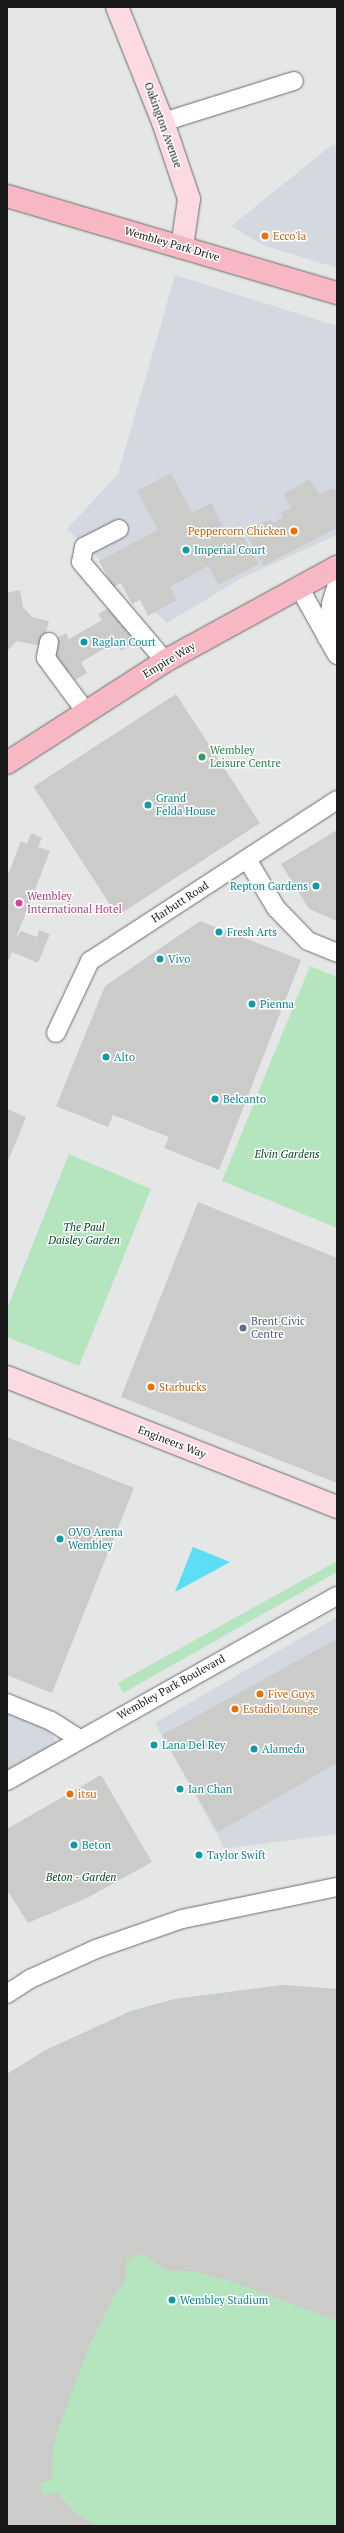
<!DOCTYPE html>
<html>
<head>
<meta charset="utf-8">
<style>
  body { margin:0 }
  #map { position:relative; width:344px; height:2533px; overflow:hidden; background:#e5e6e6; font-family:"PT Serif",serif }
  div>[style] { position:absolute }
  .built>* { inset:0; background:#d4d9e1 }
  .green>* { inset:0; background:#b4e5bf }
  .water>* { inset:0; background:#5bddf5 }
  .building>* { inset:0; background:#cbcbca; transform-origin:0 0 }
  .roads { filter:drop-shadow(0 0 1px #6b6b6c) drop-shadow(0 0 1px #6b6b6c) }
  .street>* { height:18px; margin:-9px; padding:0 9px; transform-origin:9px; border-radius:9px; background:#fff }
  .secondary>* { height:22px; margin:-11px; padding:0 11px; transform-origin:11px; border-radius:11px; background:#fbdbe1 }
  .primary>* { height:22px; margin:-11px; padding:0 11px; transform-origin:11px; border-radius:11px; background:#f7b8c3 }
  .dots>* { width:11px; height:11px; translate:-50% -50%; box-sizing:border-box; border:2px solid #fff; border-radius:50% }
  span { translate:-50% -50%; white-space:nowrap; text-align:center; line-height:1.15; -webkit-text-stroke:3px #fff; paint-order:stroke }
  .street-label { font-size:11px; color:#19191a }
  .food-label { font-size:11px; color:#c56008 }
  .left { translate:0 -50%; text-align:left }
  .right { translate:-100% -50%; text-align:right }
  .culture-label { font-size:11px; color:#0d838f }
  .leisure-label { font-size:11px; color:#27864d }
  .hotel-label { font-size:11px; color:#b23c85 }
  .park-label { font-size:11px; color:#01441f; font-style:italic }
  .service-label { font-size:11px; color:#4e5e75 }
  .frame { position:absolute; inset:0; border:8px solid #19191a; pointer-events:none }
</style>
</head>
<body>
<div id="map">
  <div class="built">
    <div style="clip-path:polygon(333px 144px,337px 146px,337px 268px,263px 245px,231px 226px)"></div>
    <div style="clip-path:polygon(175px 275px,337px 326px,337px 535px,242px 578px,167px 623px,67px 529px,118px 474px)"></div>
    <div style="clip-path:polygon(337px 1617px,337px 1834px,225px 1849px,155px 1723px)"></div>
    <div style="clip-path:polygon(7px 1713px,50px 1731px,60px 1750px,7px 1780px)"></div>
  </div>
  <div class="green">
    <div style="clip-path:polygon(310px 966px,337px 977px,337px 1228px,222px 1181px)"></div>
    <div style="clip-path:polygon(69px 1154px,151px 1189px,79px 1366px,7px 1337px,7px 1309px)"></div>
    <div style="clip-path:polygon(337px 1561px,337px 1572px,123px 1693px,118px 1683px)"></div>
    <div style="clip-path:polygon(283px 1985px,337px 1989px,337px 2526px,7px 2526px,7px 2074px,44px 2051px,131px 2011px,175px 1999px)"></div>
  </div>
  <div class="water">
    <div style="clip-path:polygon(193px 1547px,230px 1562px,175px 1592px)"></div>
  </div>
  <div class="building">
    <div style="clip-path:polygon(171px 473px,192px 513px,211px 503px,229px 538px,241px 532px,259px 564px,219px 585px,208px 566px,170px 587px,177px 600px,148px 616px,140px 600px,132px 604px,121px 583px,113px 587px,99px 561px,158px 530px,137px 491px)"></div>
    <div style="clip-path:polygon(310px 479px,319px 495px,334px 488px,337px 492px,337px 528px,263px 566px,248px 537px,253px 534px,250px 529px,271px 519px,273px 523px,283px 517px,281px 513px,291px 508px,284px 494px)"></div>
    <div style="clip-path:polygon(20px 590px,23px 607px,32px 617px,49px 621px,42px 646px,17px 641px,7px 651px,7px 593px)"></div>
    <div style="clip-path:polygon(114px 605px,135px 643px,121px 651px,116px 642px,81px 662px,87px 673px,75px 680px,70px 672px,66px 674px,55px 653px,58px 651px,52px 641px,66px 633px,69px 639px,102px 620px,98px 614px)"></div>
    <div style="left:176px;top:694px;width:154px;height:170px;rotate:57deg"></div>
    <div style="clip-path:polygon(337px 830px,337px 921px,309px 909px,281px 864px)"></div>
    <div style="clip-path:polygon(31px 833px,42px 838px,38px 847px,50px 851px,16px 938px,21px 931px,37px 937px,39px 930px,50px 934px,38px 963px,12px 952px,7px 965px,7px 877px,21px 841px,27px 844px)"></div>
    <div style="clip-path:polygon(200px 921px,301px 960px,219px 1170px,164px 1148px,169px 1137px,113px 1115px,108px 1127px,56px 1106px,105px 986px)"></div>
    <div style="clip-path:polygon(7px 1109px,26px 1117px,7px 1164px)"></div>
    <div style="clip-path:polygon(198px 1202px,337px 1258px,337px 1483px,121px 1397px)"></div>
    <div style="clip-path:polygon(7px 1437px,134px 1488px,52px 1693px,7px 1675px)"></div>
    <div style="clip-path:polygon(337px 1639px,337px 1763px,218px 1832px,162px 1735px)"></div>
    <div style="clip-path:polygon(101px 1775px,152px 1862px,87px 1898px,28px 1923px,7px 1890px,7px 1829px)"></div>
    <div style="clip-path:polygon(283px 1985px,337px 1989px,337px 2321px,236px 2283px,198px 2272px,165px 2270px,142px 2254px,127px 2259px,125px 2282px,114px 2295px,89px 2347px,58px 2430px,52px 2455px,52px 2479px,40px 2484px,43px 2495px,57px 2492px,74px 2512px,97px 2526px,7px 2526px,7px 2074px,44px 2051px,131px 2011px,175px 1999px)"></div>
  </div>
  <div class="roads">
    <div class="street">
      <div style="left:163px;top:122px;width:137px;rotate:-17.4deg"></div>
      <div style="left:119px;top:529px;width:39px;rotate:153deg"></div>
      <div style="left:84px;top:547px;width:15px;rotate:101deg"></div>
      <div style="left:81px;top:562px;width:130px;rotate:49.7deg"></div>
      <div style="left:299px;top:587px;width:78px;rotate:60.8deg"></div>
      <div style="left:327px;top:638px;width:34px;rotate:-83deg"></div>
      <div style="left:331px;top:604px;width:21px;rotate:-73deg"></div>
      <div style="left:49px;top:642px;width:16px;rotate:101deg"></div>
      <div style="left:46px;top:658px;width:67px;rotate:53.5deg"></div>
      <div style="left:247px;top:859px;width:57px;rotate:59.4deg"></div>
      <div style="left:276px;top:908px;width:46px;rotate:45.9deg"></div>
      <div style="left:308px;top:941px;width:31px;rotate:22deg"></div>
      <div style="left:56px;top:1033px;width:80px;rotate:-64.7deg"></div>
      <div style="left:90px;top:961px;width:295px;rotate:-33.1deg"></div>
      <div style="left:7px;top:1703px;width:48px;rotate:22.2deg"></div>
      <div style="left:51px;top:1721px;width:34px;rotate:32deg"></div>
      <div style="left:7px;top:1781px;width:378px;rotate:-29.3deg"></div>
      <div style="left:7px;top:1994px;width:27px;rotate:-33deg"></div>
      <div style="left:30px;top:1979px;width:72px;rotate:-24.4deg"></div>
      <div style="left:96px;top:1949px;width:91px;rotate:-19.2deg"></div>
      <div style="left:182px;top:1919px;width:158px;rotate:-11.7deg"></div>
    </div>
    <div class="secondary">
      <div style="left:117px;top:7px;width:124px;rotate:68.2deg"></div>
      <div style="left:163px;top:122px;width:81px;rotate:71.3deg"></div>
      <div style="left:189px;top:199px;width:49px;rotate:98.3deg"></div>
      <div style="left:7px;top:1377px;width:355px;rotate:21.5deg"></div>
    </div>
    <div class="primary">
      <div style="left:7px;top:196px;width:344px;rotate:16.4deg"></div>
      <div style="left:7px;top:763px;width:188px;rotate:-32.8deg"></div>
      <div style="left:165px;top:661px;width:196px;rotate:-28.7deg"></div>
    </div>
  </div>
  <div class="dots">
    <div style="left:265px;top:236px;background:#e8710a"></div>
    <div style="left:294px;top:531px;background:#e8710a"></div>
    <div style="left:186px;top:550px;background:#0f9aa8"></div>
    <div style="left:84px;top:642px;background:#0f9aa8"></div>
    <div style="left:202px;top:757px;background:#2e9e5b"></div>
    <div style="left:148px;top:805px;background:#0f9aa8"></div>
    <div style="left:316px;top:886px;background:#0f9aa8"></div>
    <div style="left:19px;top:903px;background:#d1479c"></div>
    <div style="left:219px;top:932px;background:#0f9aa8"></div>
    <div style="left:160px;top:959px;background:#0f9aa8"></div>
    <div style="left:252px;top:1004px;background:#0f9aa8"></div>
    <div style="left:106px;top:1057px;background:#0f9aa8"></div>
    <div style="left:215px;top:1099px;background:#0f9aa8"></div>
    <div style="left:243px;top:1328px;background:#5c6f8a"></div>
    <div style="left:151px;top:1387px;background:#e8710a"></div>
    <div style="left:60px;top:1539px;background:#0f9aa8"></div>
    <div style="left:260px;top:1694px;background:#e8710a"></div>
    <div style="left:235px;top:1709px;background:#e8710a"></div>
    <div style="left:154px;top:1745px;background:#0f9aa8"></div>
    <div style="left:254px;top:1749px;background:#0f9aa8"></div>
    <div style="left:180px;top:1789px;background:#0f9aa8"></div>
    <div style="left:70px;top:1794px;background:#e8710a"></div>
    <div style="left:74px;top:1845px;background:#0f9aa8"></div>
    <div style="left:199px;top:1855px;background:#0f9aa8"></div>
    <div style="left:172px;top:2300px;background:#0f9aa8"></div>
  </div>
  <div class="street-label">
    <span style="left:163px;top:125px;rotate:70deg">Oakington Avenue</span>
    <span style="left:172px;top:244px;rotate:16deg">Wembley Park Drive</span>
    <span style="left:169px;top:660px;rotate:-31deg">Empire Way</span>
    <span style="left:180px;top:902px;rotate:-33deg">Harbutt Road</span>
    <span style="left:172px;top:1442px;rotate:21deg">Engineers Way</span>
    <span style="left:171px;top:1687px;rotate:-29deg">Wembley Park Boulevard</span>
  </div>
  <div class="food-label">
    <span class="left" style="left:273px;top:236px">Ecco'la</span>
    <span class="right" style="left:286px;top:531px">Peppercorn Chicken</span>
    <span class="left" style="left:159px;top:1387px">Starbucks</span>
    <span class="left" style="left:268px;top:1694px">Five Guys</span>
    <span class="left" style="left:243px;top:1709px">Estadio Lounge</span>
    <span class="left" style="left:78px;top:1794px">itsu</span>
  </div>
  <div class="culture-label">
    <span class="left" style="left:194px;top:550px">Imperial Court</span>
    <span class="left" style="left:92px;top:642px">Raglan Court</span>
    <span class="left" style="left:156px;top:805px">Grand<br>Felda House</span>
    <span class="right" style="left:308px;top:886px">Repton Gardens</span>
    <span class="left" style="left:227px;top:932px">Fresh Arts</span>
    <span class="left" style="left:168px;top:959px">Vivo</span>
    <span class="left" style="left:260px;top:1004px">Pienna</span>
    <span class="left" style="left:114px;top:1057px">Alto</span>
    <span class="left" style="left:223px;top:1099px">Belcanto</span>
    <span class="left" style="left:68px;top:1539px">OVO Arena<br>Wembley</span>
    <span class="left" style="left:162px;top:1745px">Lana Del Rey</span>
    <span class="left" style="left:262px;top:1749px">Alameda</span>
    <span class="left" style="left:188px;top:1789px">Ian Chan</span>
    <span class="left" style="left:82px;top:1845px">Beton</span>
    <span class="left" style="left:207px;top:1855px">Taylor Swift</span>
    <span class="left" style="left:180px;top:2300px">Wembley Stadium</span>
  </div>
  <div class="leisure-label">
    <span class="left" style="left:210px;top:757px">Wembley<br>Leisure Centre</span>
  </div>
  <div class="hotel-label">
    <span class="left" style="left:27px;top:903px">Wembley<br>International Hotel</span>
  </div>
  <div class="park-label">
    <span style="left:287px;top:1154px">Elvin Gardens</span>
    <span style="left:84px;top:1234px">The Paul<br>Daisley Garden</span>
    <span style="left:81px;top:1877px">Beton - Garden</span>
  </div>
  <div class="service-label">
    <span class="left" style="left:251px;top:1328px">Brent Civic<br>Centre</span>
  </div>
  <div class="frame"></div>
</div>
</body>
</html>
